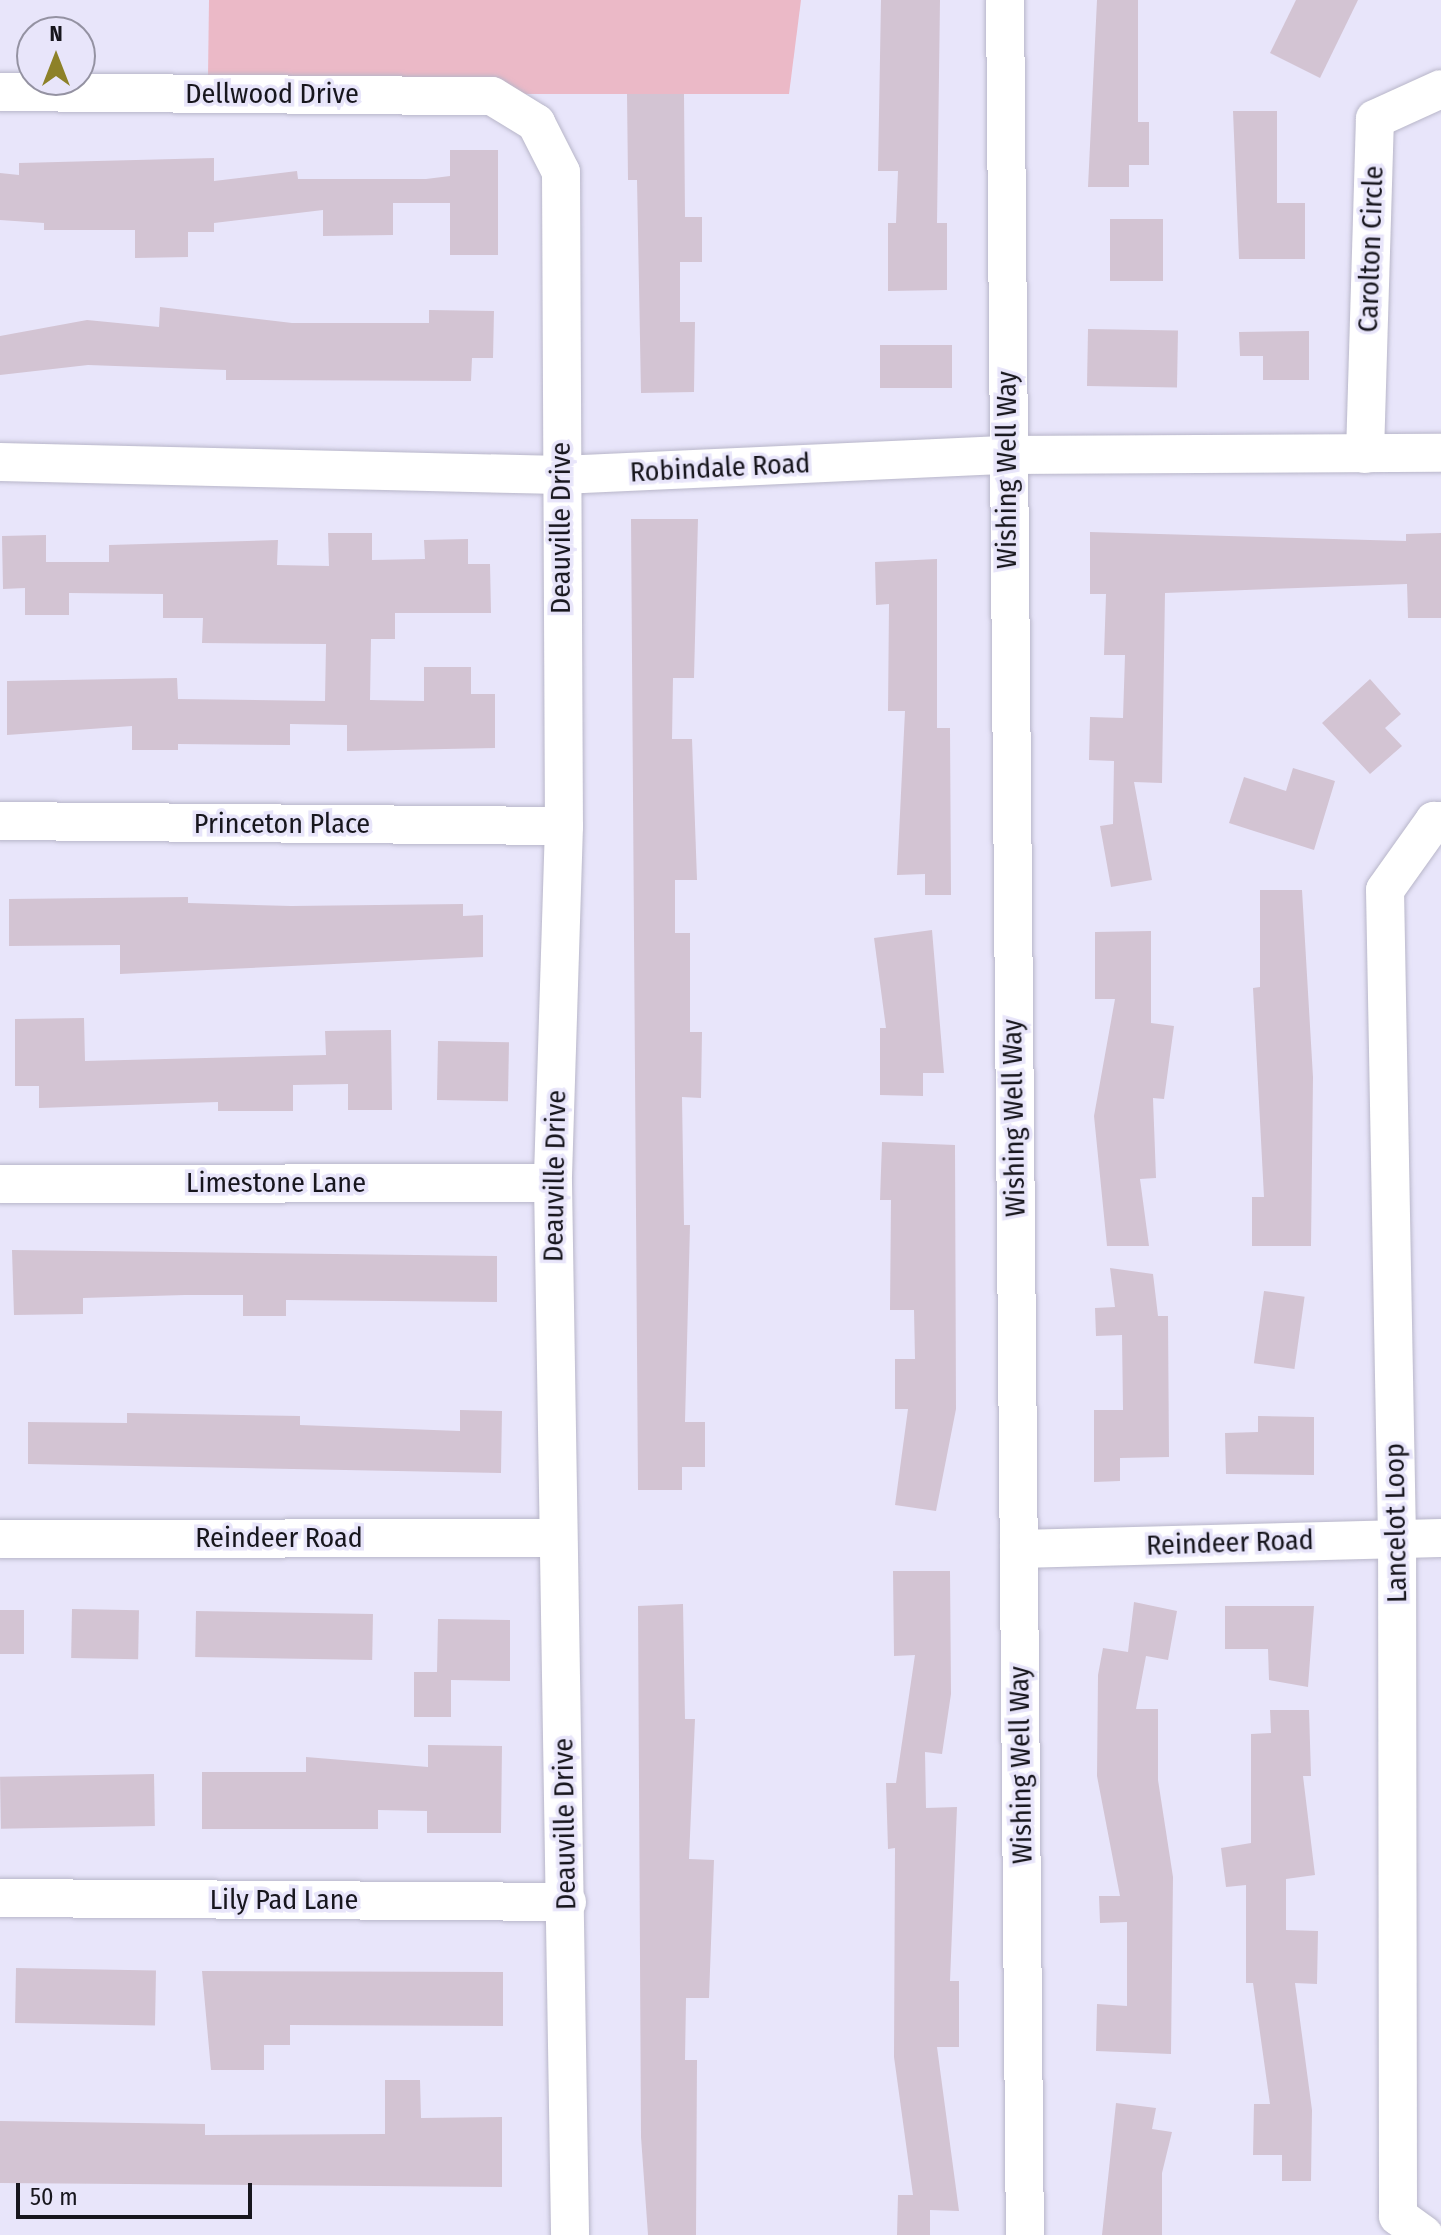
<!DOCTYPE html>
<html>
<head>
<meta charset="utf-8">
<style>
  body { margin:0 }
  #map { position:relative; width:1441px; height:2235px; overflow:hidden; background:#e8e5fa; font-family:"Fira Sans Condensed",sans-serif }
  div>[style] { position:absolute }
  .green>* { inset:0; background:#ebb9c7 }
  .building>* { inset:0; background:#d3c4d3; transform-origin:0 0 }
  .roads { filter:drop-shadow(0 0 2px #b8b6c9) drop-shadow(0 0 2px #b8b6c9) }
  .minor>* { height:38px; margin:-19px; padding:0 19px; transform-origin:19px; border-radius:19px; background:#fff }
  span { translate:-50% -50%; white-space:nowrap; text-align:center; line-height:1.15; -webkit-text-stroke:7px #e8e5fa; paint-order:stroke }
  .street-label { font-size:28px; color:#17161d }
  .north { position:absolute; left:16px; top:16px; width:80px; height:80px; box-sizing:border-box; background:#e8e5fa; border:2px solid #9492a2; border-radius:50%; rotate:0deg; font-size:22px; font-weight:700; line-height:32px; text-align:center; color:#17161d }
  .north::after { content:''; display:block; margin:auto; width:28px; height:36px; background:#8d8128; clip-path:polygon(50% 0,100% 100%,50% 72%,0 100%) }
  .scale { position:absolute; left:16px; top:2183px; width:236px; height:36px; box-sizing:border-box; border:4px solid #17161d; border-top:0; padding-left:10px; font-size:24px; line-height:28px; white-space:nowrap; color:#17161d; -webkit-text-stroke:6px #e8e5fa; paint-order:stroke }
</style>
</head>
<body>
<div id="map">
  <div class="green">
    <div style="clip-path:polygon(209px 0,801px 0,789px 94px,523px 94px,208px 76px)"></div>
  </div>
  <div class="building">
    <div style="clip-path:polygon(881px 0,940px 0,937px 223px,947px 223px,947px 290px,888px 291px,888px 223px,896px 223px,898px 171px,878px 171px)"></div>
    <div style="clip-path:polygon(1097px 0,1138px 0,1138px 122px,1149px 122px,1149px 165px,1129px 165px,1129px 187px,1088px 187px)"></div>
    <div style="clip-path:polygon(1296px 0,1358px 0,1320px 78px,1270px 53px)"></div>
    <div style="clip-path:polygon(627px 94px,684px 94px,685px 217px,702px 217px,702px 262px,680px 262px,680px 322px,695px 322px,694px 392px,641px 393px,637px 180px,628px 180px)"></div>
    <div style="clip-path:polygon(1233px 111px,1277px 111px,1277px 203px,1305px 203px,1305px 259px,1239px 259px)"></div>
    <div style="clip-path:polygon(450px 150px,498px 150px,498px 255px,450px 255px,450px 203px,393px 203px,393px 235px,323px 236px,323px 210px,214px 223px,214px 232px,188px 232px,188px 257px,135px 258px,135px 230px,44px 230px,44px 223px,0 220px,0 173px,19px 175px,19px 163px,214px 158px,214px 181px,297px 171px,298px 179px,426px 179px,450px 176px)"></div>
    <div style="left:1110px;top:219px;width:53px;height:62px"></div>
    <div style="clip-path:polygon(160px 307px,292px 323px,429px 323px,429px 310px,494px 311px,493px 358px,472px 358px,471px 381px,226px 380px,226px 370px,88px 365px,0 375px,0 336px,87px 320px,159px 327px)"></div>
    <div style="left:1088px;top:329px;width:90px;height:57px;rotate:1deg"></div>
    <div style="clip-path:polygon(1309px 331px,1309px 380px,1263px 380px,1263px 356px,1240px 356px,1239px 332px)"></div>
    <div style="left:952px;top:345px;width:43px;height:72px;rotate:90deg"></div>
    <div style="clip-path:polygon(631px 519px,698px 519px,694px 678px,673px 678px,672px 739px,692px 739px,697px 880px,675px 880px,675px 933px,690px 933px,690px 1032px,702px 1032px,701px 1098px,682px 1097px,684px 1225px,690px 1225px,685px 1422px,705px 1422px,705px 1467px,682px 1467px,682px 1490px,638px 1490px)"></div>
    <div style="clip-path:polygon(1090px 532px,1406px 541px,1406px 534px,1441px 533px,1441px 618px,1408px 618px,1407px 584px,1165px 593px,1162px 783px,1134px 782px,1152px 880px,1111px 887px,1100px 826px,1113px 824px,1114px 761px,1089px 760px,1090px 717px,1123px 718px,1125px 655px,1104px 655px,1106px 594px,1090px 594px)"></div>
    <div style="clip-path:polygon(328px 533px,372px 533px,372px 560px,425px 559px,424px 540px,468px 539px,468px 564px,490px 564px,491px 613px,395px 613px,395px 639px,371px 639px,370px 700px,424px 701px,424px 667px,471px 667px,471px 694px,495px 694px,495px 748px,347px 751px,347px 725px,290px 724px,290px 745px,178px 744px,178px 750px,132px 750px,132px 726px,7px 735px,7px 681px,177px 678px,178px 699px,325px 701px,326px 644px,202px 643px,203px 618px,163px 618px,163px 594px,69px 593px,69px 615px,25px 615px,25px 588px,3px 589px,2px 536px,46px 535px,46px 562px,109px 562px,109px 545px,278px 540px,277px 565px,329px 566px)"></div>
    <div style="clip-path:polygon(937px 559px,937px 728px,950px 728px,951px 895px,925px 895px,925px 874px,897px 875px,905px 711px,888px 711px,889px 604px,876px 605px,875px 562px)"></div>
    <div style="clip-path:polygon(1370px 679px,1401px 714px,1385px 728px,1402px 746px,1370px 774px,1322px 723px)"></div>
    <div style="clip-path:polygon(1293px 768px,1335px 781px,1314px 850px,1229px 823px,1244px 777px,1286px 791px)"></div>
    <div style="clip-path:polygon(1260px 890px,1302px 890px,1313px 1077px,1311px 1246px,1252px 1246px,1252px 1197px,1264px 1197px,1253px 988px,1260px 987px)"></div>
    <div style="clip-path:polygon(188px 897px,188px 903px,291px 906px,463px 904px,463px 916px,483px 915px,483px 957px,120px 974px,120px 945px,9px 946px,9px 899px)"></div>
    <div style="clip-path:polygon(932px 930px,944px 1073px,923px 1073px,923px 1096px,880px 1095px,880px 1028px,886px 1028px,874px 938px)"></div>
    <div style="clip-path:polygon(1151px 931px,1151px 1023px,1174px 1026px,1164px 1099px,1153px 1098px,1156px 1178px,1140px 1179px,1149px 1246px,1107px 1246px,1094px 1116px,1115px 999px,1095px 999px,1095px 932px)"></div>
    <div style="clip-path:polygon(84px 1018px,85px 1061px,326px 1055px,325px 1031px,391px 1030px,392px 1110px,348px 1110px,348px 1084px,293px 1085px,293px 1111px,218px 1111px,218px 1102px,39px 1108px,39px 1086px,15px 1086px,15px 1019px)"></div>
    <div style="left:438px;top:1041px;width:71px;height:59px;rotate:1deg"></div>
    <div style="clip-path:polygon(882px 1142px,955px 1145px,956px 1409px,936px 1511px,895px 1505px,908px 1409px,895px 1409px,895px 1359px,915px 1359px,914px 1310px,890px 1310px,891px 1200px,880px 1200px)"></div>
    <div style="clip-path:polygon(12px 1250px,497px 1256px,497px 1302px,286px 1300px,286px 1316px,243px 1316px,243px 1295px,185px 1295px,83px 1298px,83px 1314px,14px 1315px)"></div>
    <div style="clip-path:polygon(1110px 1268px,1153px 1274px,1158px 1316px,1168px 1316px,1169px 1457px,1120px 1458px,1120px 1481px,1094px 1482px,1094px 1410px,1123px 1410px,1122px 1335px,1096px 1336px,1095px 1308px,1115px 1307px)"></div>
    <div style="left:1264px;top:1291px;width:41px;height:73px;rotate:8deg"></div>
    <div style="clip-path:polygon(460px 1410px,502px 1411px,501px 1473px,28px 1464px,28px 1422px,127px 1423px,127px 1413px,300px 1416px,300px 1425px,460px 1431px)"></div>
    <div style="clip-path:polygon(1258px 1416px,1314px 1417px,1314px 1475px,1226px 1474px,1225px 1433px,1258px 1432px)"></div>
    <div style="clip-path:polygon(893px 1571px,950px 1571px,951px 1694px,942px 1754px,925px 1752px,926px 1808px,957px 1807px,950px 1981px,959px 1981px,959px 2047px,937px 2047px,959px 2211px,930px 2210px,930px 2235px,897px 2235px,898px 2195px,913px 2195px,894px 2057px,895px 1848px,888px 1849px,886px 1783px,896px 1783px,915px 1655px,894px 1656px)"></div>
    <div style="clip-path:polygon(1134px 1602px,1177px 1611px,1168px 1660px,1146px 1656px,1136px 1709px,1158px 1709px,1158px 1780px,1173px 1877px,1171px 2054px,1096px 2051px,1097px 2004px,1127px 2006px,1127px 1922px,1100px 1923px,1099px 1896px,1120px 1896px,1097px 1776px,1098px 1675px,1103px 1648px,1128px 1652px)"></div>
    <div style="clip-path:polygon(683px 1604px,685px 1719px,695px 1719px,689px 1859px,714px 1860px,709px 1998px,686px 1998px,685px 2060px,697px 2060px,696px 2235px,648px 2235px,641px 2137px,638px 1606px)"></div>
    <div style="clip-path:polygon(1225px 1606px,1314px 1606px,1308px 1687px,1269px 1680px,1268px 1649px,1225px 1649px)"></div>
    <div style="left:72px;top:1609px;width:67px;height:49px;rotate:1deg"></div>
    <div style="left:0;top:1610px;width:24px;height:44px"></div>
    <div style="left:196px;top:1611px;width:177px;height:46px;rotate:1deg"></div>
    <div style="clip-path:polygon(438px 1619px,510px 1620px,510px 1681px,451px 1680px,451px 1717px,414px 1717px,414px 1672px,437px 1672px)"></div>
    <div style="clip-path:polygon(1270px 1710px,1309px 1710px,1311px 1776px,1303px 1776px,1315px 1875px,1286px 1879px,1286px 1930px,1318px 1931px,1317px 1984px,1295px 1983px,1312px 2110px,1311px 2181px,1282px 2181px,1282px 2155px,1253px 2155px,1254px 2104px,1270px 2104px,1253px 1983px,1246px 1983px,1246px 1885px,1226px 1887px,1221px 1848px,1251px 1843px,1251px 1734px,1271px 1733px)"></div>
    <div style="clip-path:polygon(428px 1745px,502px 1746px,501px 1833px,427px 1833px,427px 1811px,378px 1810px,378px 1829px,202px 1829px,202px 1772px,306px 1772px,306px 1757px,428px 1767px)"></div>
    <div style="left:154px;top:1774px;width:52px;height:154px;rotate:89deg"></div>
    <div style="left:16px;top:1968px;width:140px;height:55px;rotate:1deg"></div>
    <div style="clip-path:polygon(202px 1971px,503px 1972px,503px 2026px,290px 2025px,290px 2045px,264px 2045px,264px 2070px,211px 2070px)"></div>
    <div style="clip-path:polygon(385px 2080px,420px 2080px,421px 2118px,502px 2117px,502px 2187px,0 2183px,0 2121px,205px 2124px,205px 2135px,385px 2134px)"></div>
    <div style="clip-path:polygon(1116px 2103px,1156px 2108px,1152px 2129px,1172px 2132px,1162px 2173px,1162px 2235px,1102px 2235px)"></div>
  </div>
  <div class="roads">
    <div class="minor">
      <div style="left:1005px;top:0;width:2235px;rotate:89.49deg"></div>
      <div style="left:0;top:92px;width:492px;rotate:0.5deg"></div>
      <div style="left:492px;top:96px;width:52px;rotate:31.5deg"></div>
      <div style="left:536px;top:123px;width:55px;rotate:63deg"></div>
      <div style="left:561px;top:172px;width:654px;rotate:89.74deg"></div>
      <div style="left:564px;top:826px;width:357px;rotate:91.8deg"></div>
      <div style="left:553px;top:1183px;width:1052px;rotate:89.07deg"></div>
      <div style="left:1365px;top:454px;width:335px;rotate:-88.3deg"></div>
      <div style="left:1375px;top:119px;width:72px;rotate:-24.4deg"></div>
      <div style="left:0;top:462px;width:561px;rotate:1.33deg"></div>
      <div style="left:561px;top:475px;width:445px;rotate:-2.6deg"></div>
      <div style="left:1006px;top:455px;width:435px;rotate:-0.3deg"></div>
      <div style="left:0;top:821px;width:564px;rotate:0.51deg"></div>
      <div style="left:0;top:1184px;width:553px;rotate:-0.1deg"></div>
      <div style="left:0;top:1539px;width:557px;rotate:-0.1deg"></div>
      <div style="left:1019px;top:1549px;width:422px;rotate:-1.5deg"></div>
      <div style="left:0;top:1898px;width:567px;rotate:0.4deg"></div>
      <div style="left:1424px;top:2235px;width:32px;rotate:-144deg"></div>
      <div style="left:1398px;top:2216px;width:678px;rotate:-90.08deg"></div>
      <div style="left:1397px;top:1538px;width:648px;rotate:-91.06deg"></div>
      <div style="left:1385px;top:890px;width:85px;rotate:-54.6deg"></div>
      <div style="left:1434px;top:821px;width:7px"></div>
    </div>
  </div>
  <div class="street-label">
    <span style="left:272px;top:94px">Dellwood Drive</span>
    <span style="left:1371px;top:249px;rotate:-88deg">Carolton Circle</span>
    <span style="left:720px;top:468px;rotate:-3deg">Robindale Road</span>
    <span style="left:1007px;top:470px;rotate:-90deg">Wishing Well Way</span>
    <span style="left:561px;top:528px;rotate:-90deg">Deauville Drive</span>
    <span style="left:282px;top:824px">Princeton Place</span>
    <span style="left:1014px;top:1118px;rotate:-91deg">Wishing Well Way</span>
    <span style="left:555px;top:1176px;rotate:-89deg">Deauville Drive</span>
    <span style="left:276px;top:1183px">Limestone Lane</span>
    <span style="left:1396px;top:1523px;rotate:-91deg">Lancelot Loop</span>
    <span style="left:279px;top:1538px">Reindeer Road</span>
    <span style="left:1230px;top:1543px;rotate:-2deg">Reindeer Road</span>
    <span style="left:1021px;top:1765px;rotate:-91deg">Wishing Well Way</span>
    <span style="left:565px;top:1824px;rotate:-91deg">Deauville Drive</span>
    <span style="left:284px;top:1900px">Lily Pad Lane</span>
  </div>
  <div class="north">N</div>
  <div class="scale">50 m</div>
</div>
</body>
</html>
